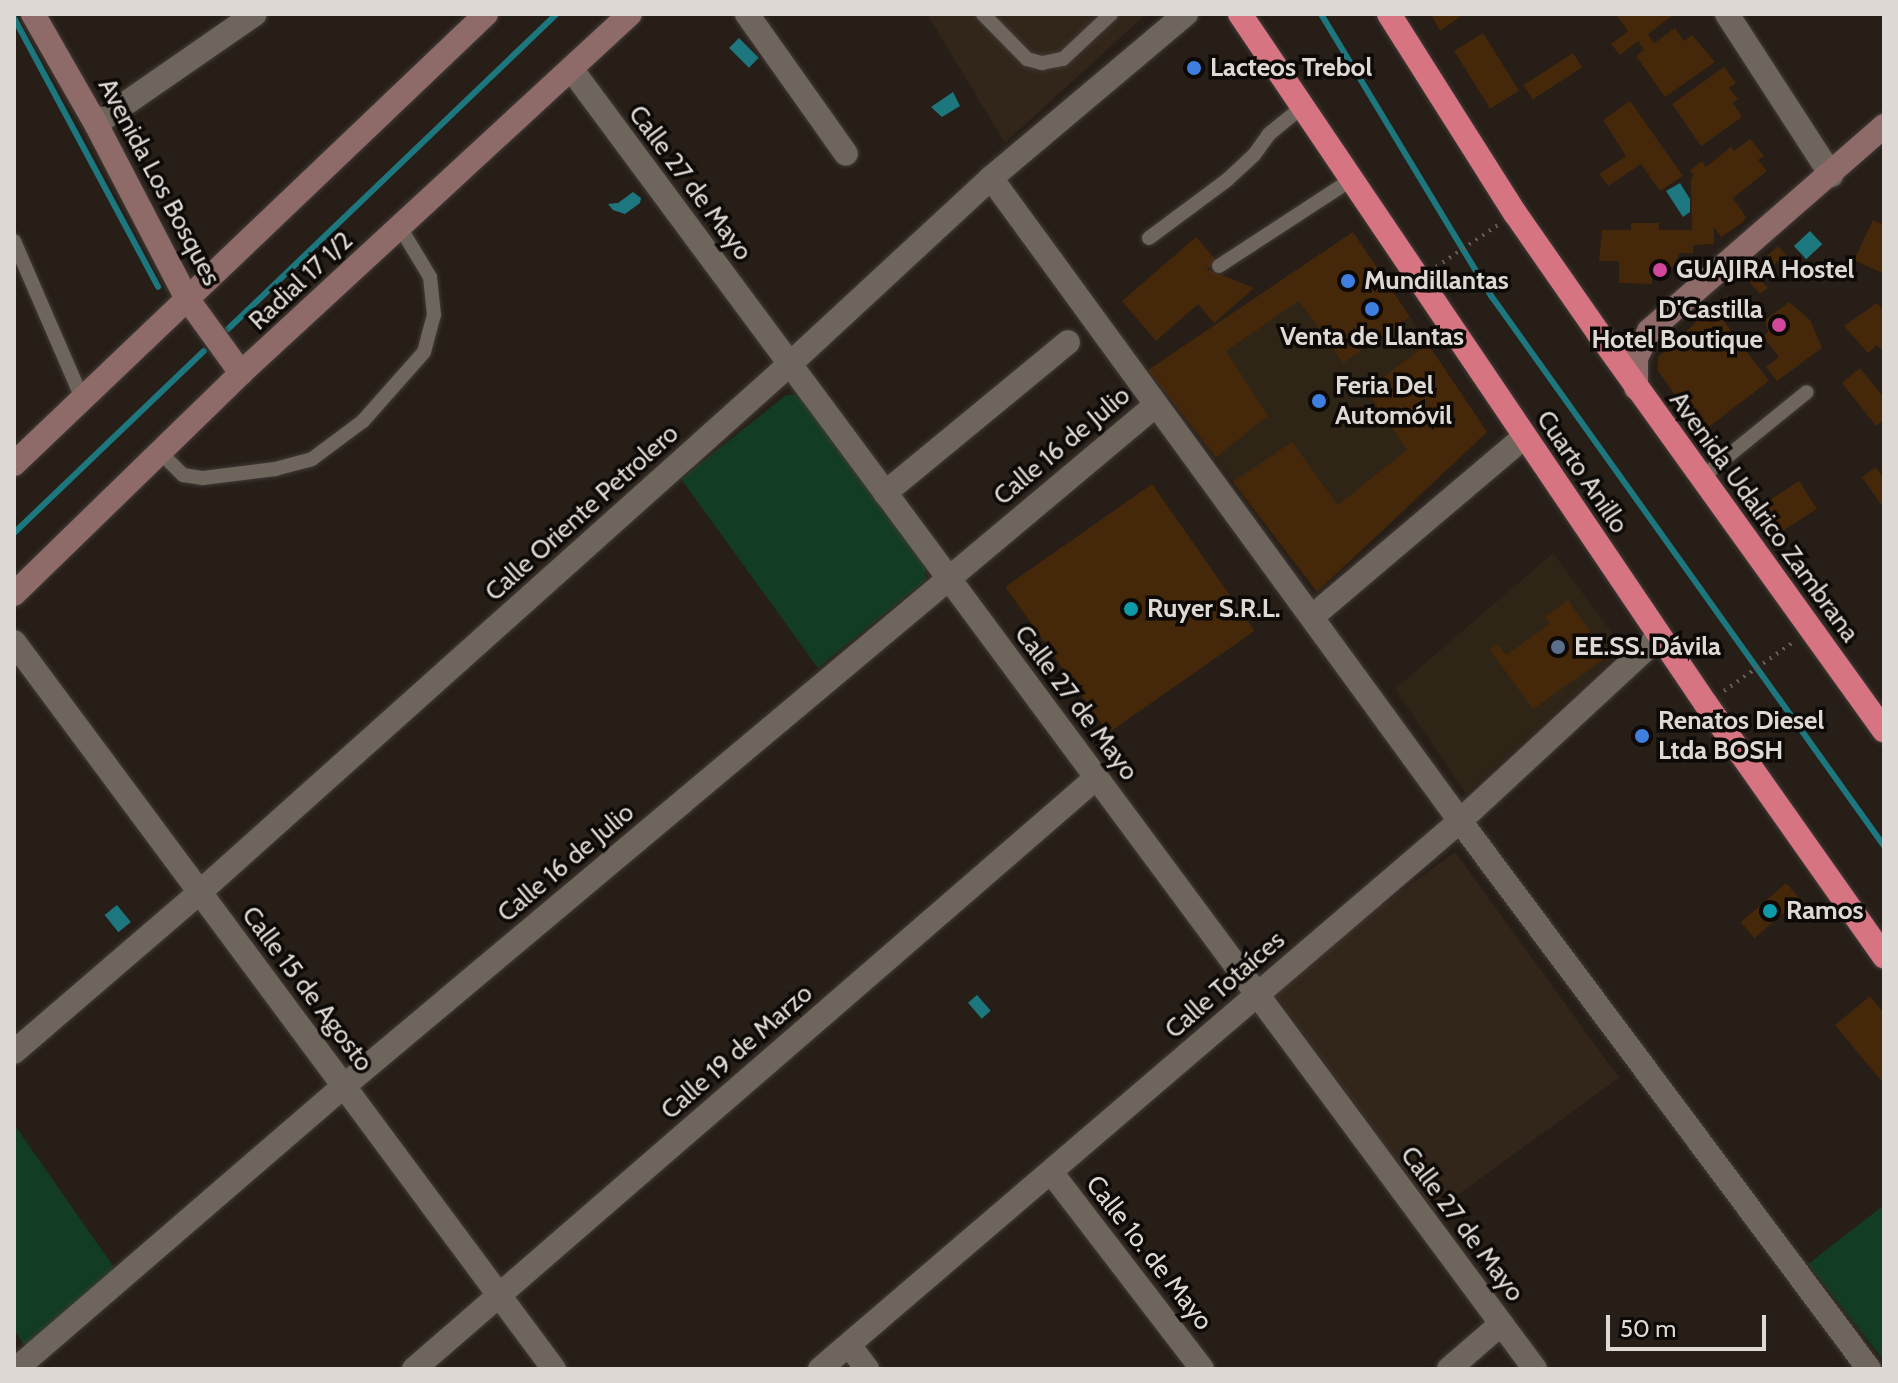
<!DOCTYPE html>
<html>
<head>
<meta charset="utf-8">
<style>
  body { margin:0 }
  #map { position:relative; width:1898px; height:1383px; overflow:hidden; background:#261e17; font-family:Cabin,sans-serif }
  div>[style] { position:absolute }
  .commercial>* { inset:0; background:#2f2516 }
  .built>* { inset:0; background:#32261b; transform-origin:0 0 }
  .green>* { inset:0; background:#123c23 }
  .water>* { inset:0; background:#1c777f; transform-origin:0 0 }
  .stream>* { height:6px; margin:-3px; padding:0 3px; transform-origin:3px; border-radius:3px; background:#1c777f }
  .building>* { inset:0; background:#45270a; transform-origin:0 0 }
  .path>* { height:4px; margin-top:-2px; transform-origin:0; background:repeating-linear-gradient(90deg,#655e58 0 2px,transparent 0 8px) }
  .roads { filter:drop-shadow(0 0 2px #413a36) drop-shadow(0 0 2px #413a36) }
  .lane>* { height:14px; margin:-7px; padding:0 7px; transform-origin:7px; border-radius:7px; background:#6e655d }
  .street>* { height:24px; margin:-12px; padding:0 12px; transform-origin:12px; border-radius:12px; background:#6e655d }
  .secondary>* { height:24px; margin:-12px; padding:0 12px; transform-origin:12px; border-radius:12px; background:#8e6a68 }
  .highway>* { height:24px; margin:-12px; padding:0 12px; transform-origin:12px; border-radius:12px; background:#d77482 }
  .dots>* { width:22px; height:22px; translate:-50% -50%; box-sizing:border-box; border:4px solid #0c0906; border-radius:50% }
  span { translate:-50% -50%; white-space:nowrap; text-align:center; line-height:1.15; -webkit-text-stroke:7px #0c0906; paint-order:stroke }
  .poi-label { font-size:26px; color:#ded9d4; font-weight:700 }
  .left { translate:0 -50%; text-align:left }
  .right { translate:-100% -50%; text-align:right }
  .street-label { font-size:26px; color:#ded9d4 }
  .frame { position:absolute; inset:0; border:16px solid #ded9d4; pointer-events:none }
  .scale { position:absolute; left:1606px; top:1315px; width:160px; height:36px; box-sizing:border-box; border:4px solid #ded9d4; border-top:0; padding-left:10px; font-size:24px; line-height:28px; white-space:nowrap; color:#ded9d4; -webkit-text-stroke:6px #0c0906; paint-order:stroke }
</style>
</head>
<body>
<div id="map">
  <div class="commercial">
    <div style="clip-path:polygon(1353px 232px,1487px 432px,1317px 592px,1148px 370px)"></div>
    <div style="clip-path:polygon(1553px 553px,1619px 642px,1615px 657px,1466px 794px,1395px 689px)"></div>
  </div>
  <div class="built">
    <div style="clip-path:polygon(927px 14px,1146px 14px,1005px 143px)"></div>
    <div style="left:1455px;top:852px;width:279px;height:229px;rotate:54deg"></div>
  </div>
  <div class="green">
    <div style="clip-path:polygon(796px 394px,806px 397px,918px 555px,925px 566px,926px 580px,818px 668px,681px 479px,786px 395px)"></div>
    <div style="clip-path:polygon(14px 1124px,122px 1279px,32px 1357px,14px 1330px)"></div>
    <div style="clip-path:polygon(1884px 1205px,1884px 1361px,1808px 1264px)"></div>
  </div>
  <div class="water">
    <div style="left:739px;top:38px;width:28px;height:14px;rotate:45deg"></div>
    <div style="clip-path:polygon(953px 92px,960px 106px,942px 117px,931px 107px)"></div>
    <div style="clip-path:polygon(1680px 183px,1690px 199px,1690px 212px,1683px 217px,1666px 191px)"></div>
    <div style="clip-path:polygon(633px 192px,641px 198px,640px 203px,625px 214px,613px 210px,608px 204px,618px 203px)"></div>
    <div style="left:1810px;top:231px;width:18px;height:22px;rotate:47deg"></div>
    <div style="left:117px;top:905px;width:22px;height:16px;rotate:51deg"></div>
    <div style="left:977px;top:995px;width:21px;height:12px;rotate:49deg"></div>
  </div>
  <div class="stream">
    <div style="left:1321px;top:14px;width:331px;rotate:58.9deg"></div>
    <div style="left:1492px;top:297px;width:675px;rotate:54.47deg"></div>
    <div style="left:14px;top:18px;width:305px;rotate:61.8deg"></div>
    <div style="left:228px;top:329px;width:455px;rotate:-43.8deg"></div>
    <div style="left:14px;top:533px;width:263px;rotate:-43.8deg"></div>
  </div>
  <div class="building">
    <div style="clip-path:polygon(1431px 14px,1464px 14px,1440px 31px)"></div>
    <div style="clip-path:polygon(1616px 14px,1675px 14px,1648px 34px,1654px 43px,1675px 28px,1684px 41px,1692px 35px,1715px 62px,1665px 97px,1636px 56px,1644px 50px,1638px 41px,1620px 55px,1611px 44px,1628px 31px)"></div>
    <div style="left:1483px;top:33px;width:68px;height:34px;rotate:58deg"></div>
    <div style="left:1573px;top:53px;width:17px;height:59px;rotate:57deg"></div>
    <div style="clip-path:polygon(1724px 67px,1736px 83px,1729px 88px,1738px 99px,1733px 103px,1742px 117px,1701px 146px,1672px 104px)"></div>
    <div style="clip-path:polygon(1630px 101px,1683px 176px,1660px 191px,1641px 164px,1608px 186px,1599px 174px,1626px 156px,1603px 120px)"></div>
    <div style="clip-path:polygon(1750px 139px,1764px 156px,1758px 160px,1767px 171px,1733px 198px,1746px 217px,1743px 222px,1721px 237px,1714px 227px,1714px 244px,1693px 245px,1693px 253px,1679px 253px,1676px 267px,1662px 267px,1662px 275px,1652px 275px,1652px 284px,1619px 283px,1619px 261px,1599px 261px,1602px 230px,1631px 230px,1631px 223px,1659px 223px,1659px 230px,1692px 230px,1691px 178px,1694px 175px,1690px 170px,1702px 161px,1706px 167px,1731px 147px,1734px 151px)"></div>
    <div style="clip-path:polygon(1873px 220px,1884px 225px,1884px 274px,1854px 260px)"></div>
    <div style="clip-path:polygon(1353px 232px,1410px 317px,1343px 363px,1299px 301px,1226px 351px,1268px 416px,1216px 457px,1148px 370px)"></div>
    <div style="clip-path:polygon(1196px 237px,1217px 261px,1207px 269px,1254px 288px,1214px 323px,1198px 304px,1156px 341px,1122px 301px)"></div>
    <div style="clip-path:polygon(1778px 246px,1786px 255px,1759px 278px,1768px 288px,1760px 294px,1744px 276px)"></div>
    <div style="clip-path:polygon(1789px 302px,1810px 320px,1822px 348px,1777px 381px,1766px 367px,1779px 357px,1763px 336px,1768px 332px,1765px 320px)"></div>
    <div style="clip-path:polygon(1877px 303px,1884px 311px,1884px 353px,1877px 345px,1868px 353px,1844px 326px)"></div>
    <div style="clip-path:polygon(1713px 307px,1769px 381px,1702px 432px,1658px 371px,1658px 357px)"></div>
    <div style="clip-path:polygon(1428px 344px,1487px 432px,1317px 592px,1233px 482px,1292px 442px,1338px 505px,1407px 450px,1366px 390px)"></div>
    <div style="clip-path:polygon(1860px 368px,1884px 398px,1884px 420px,1876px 426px,1842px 383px)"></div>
    <div style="clip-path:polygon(1876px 467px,1884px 479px,1884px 509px,1862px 477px)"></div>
    <div style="left:1799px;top:481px;width:33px;height:42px;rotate:57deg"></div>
    <div style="left:1152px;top:484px;width:179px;height:179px;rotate:55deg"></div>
    <div style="clip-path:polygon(1568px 600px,1608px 656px,1533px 709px,1490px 650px,1498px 644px,1506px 655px,1550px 624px,1545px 617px)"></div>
    <div style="left:1786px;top:883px;width:21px;height:60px;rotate:49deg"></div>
    <div style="clip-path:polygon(1870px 996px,1884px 1013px,1884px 1084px,1835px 1025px)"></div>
  </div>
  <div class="path">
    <div style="left:1436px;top:267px;width:75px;rotate:-34.1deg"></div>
    <div style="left:1724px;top:691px;width:87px;rotate:-35.2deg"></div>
  </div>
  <div class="roads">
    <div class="lane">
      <div style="left:983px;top:14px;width:63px;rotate:45.6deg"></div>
      <div style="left:1027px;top:59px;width:16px;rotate:15deg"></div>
      <div style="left:1042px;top:63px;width:21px;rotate:-11deg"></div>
      <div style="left:1063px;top:59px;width:66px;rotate:-43.2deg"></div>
      <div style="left:1149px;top:238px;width:97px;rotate:-36.6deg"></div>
      <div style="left:1227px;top:180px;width:37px;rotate:-43deg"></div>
      <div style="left:1254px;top:155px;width:26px;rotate:-54deg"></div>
      <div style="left:1269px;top:134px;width:41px;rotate:-39.1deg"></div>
      <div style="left:14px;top:241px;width:171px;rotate:66.6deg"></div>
      <div style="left:1219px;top:266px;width:158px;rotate:-33.1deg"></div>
      <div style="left:160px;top:452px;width:33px;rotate:45deg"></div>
      <div style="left:183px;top:475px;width:20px;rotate:9deg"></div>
      <div style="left:203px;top:478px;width:73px;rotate:-7.1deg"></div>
      <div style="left:275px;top:469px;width:38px;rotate:-15deg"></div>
      <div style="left:312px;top:459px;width:64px;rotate:-36.7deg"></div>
      <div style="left:363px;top:421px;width:92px;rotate:-48.5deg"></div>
      <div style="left:424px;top:352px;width:38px;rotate:-75deg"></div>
      <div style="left:434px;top:315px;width:38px;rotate:-96deg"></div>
      <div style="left:430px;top:277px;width:58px;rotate:-121deg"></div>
      <div style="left:1701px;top:478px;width:136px;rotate:-39.1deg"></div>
    </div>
    <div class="street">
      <div style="left:747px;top:14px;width:171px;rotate:54.7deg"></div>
      <div style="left:1727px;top:14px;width:192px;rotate:57.1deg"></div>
      <div style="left:572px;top:70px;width:1617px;rotate:53.45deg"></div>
      <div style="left:96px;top:124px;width:193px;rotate:-34.7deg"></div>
      <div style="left:991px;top:178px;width:796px;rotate:53.89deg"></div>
      <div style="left:1460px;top:821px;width:684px;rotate:53.26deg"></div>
      <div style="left:885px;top:493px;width:237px;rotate:-39.5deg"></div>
      <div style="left:1313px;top:616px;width:277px;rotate:-40.3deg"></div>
      <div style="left:14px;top:642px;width:906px;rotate:53.4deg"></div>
      <div style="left:14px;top:1052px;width:245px;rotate:-40.7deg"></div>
      <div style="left:200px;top:892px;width:792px;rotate:-41.83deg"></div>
      <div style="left:790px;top:364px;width:274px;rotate:-42.8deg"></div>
      <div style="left:991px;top:178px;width:255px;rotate:-40.1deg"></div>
      <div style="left:1051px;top:1172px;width:248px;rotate:52.5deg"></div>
      <div style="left:849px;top:1345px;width:30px;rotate:53deg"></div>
      <div style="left:16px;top:1369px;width:433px;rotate:-40.8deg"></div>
      <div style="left:344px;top:1086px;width:1060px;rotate:-39.99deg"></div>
      <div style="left:414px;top:1369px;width:902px;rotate:-40.91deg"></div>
      <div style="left:820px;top:1369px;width:843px;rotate:-40.57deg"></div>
      <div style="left:1460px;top:821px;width:272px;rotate:-42.8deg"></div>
      <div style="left:1449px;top:1369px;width:69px;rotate:-40.9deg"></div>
    </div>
    <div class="secondary">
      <div style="left:33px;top:14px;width:127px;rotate:60.2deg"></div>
      <div style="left:96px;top:124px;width:195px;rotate:62.5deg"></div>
      <div style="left:186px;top:297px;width:94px;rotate:54.1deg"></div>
      <div style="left:1636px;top:388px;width:30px;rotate:-90deg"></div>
      <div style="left:1636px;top:358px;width:30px;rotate:-64deg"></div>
      <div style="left:1649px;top:331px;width:312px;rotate:-41.1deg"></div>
      <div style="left:14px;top:464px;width:652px;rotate:-43.63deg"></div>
      <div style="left:14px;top:594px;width:317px;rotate:-44.2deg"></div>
      <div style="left:241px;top:373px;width:529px;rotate:-42.7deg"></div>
    </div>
    <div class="highway">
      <div style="left:1240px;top:14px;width:833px;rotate:55.97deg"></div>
      <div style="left:1706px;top:704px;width:309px;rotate:54.8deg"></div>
      <div style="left:1389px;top:14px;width:236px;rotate:57.7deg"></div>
      <div style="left:1515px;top:213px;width:147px;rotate:55.2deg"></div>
      <div style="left:1599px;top:334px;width:488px;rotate:54.3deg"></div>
    </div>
  </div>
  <div class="dots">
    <div style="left:1194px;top:68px;background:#3f7fe0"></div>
    <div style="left:1660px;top:270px;background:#d1479c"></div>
    <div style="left:1348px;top:281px;background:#3f7fe0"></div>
    <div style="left:1372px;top:309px;background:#3f7fe0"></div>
    <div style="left:1779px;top:325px;background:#d1479c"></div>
    <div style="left:1319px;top:401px;background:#3f7fe0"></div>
    <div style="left:1131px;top:609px;background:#0f9aa8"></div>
    <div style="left:1558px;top:647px;background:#5c6f8a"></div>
    <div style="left:1642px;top:736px;background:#3f7fe0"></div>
    <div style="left:1770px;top:911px;background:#0f9aa8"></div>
  </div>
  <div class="poi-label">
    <span class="left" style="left:1210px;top:68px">Lacteos Trebol</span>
    <span class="left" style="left:1676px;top:270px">GUAJIRA Hostel</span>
    <span class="left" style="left:1364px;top:281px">Mundillantas</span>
    <span class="right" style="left:1763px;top:325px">D'Castilla<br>Hotel Boutique</span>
    <span style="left:1372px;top:337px">Venta de Llantas</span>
    <span class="left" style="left:1335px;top:401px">Feria Del<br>Automóvil</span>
    <span class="left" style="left:1147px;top:609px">Ruyer S.R.L.</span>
    <span class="left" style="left:1574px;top:647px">EE.SS. Dávila</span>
    <span class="left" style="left:1658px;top:736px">Renatos Diesel<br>Ltda BOSH</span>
    <span class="left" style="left:1786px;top:911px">Ramos</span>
  </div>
  <div class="street-label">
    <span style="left:159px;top:182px;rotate:62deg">Avenida Los Bosques</span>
    <span style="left:690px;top:183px;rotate:53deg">Calle 27 de Mayo</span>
    <span style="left:301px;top:281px;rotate:-43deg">Radial 17 1/2</span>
    <span style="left:1062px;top:446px;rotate:-40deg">Calle 16 de Julio</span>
    <span style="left:1582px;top:472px;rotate:56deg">Cuarto Anillo</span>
    <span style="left:582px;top:513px;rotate:-42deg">Calle Oriente Petrolero</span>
    <span style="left:1764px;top:517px;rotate:54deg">Avenida Udalrico Zambrana</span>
    <span style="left:1076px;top:703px;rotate:53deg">Calle 27 de Mayo</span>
    <span style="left:566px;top:863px;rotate:-40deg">Calle 16 de Julio</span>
    <span style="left:1225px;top:985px;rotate:-41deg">Calle Totaíces</span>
    <span style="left:307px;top:989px;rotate:53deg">Calle 15 de Agosto</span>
    <span style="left:737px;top:1052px;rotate:-41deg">Calle 19 de Marzo</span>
    <span style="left:1462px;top:1224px;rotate:53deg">Calle 27 de Mayo</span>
    <span style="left:1149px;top:1253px;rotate:52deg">Calle 1o. de Mayo</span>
  </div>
  <div class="frame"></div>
  <div class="scale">50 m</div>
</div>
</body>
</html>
